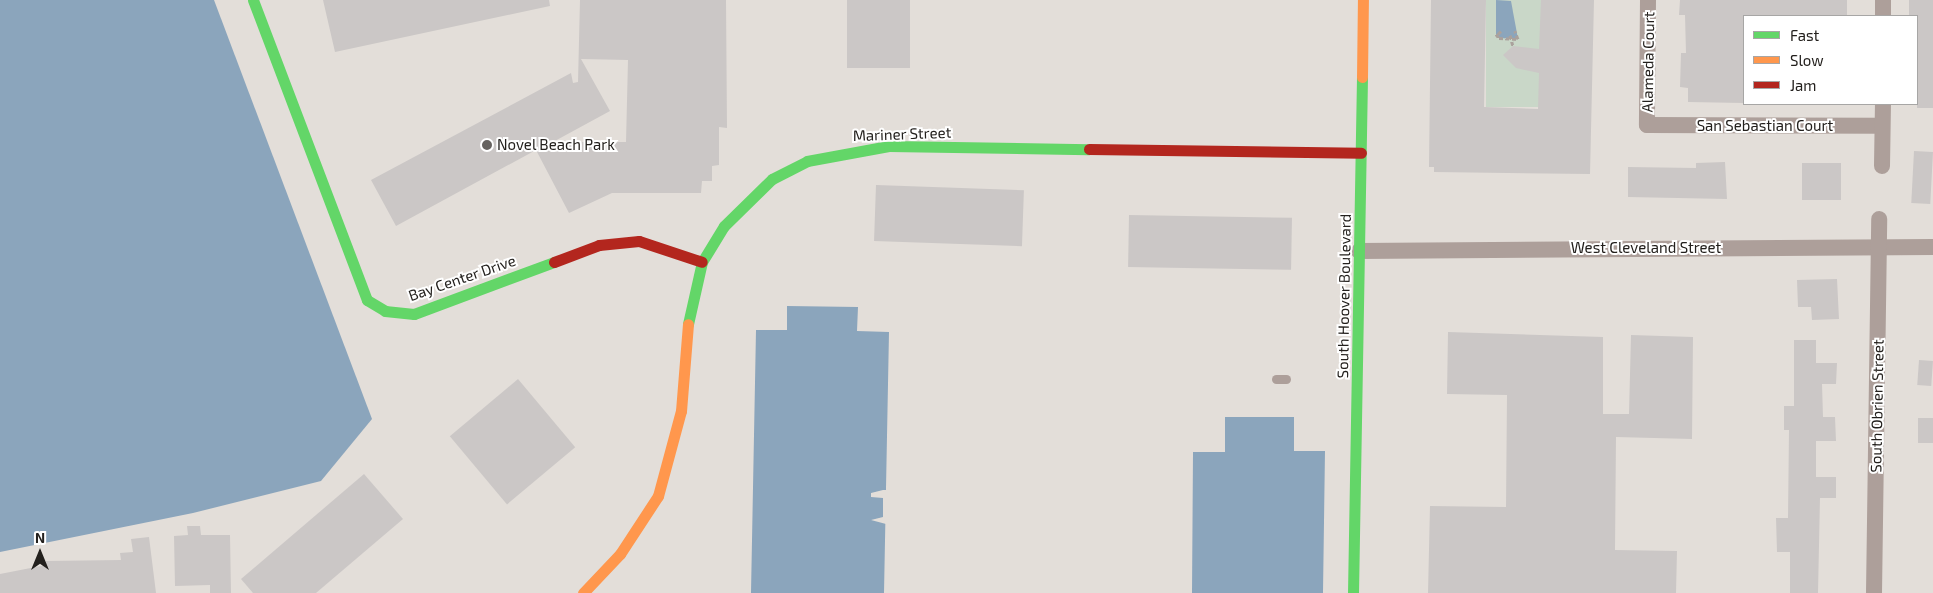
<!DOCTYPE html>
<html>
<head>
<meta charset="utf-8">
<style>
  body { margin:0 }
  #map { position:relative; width:1933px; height:593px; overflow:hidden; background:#e3ded9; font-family:"Exo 2",sans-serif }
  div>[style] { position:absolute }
  .green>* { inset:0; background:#c9d7c8; transform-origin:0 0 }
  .water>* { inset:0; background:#8ba5bc }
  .pier>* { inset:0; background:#e3ded9 }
  .building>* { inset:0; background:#cbc7c6; transform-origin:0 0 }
  .path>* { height:3px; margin-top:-1.5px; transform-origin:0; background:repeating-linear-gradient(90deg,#aaa19c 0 4px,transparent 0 6.5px) }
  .lane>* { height:9px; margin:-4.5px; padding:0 4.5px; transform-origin:4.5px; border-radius:4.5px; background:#ad9f9a }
  .street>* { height:16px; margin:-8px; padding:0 8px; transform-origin:8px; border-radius:8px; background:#ad9f9a }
  .fast>* { height:11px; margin:-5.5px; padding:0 5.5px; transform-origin:5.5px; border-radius:5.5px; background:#63d668 }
  .slow>* { height:11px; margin:-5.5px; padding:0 5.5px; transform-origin:5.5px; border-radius:5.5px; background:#ff974d }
  .jam>* { height:11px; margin:-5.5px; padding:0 5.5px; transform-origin:5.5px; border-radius:5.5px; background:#b3261e }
  .dots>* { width:14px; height:14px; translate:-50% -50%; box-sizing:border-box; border:2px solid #fff; border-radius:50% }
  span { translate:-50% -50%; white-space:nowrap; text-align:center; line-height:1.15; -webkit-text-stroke:4px #fff; paint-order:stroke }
  .street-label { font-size:15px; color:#23201d }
  .poi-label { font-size:15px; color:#23201d }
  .left { translate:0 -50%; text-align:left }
  .legend { position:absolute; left:1743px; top:15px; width:175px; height:90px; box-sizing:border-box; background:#fff; border:1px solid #a7a6a5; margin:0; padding:6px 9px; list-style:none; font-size:15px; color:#23201d }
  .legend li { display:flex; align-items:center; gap:10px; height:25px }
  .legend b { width:25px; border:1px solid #a7a6a5 }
  .north { position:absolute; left:15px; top:528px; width:50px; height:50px; -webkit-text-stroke:4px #fff; paint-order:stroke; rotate:0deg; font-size:14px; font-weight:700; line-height:20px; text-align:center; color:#23201d }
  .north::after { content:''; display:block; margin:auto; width:18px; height:22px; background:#23201d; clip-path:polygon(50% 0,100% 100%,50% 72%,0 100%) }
</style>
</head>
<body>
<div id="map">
  <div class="green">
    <div style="left:1486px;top:0;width:55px;height:107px"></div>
  </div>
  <div class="water">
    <div style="clip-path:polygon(0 0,214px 0,372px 419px,321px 481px,193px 513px,0 552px)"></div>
    <div style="clip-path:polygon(1496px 0,1511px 1px,1518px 39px,1499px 38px,1496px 34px)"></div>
    <div style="clip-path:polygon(787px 306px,858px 307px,857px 331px,889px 332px,884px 593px,751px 593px,756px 330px,787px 330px)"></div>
    <div style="clip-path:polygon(1225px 417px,1294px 417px,1294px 451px,1325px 451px,1323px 593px,1192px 593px,1193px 452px,1225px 452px)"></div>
  </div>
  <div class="pier">
    <div style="clip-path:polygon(883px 490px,886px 490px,886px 524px,871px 520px,883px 517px,883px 498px,871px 497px,871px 493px)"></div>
  </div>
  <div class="building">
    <div style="clip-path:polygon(323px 0,549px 0,550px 6px,335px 52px)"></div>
    <div style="clip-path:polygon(evenodd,580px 0,726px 0,727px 128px,719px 127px,719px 165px,712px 166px,712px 181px,702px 181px,701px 193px,612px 193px,569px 213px,536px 150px,396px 226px,371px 180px,571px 73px,573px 83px,578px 82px,580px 0,581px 59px,628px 60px,626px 142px,553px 142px,610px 111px,581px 59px)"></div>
    <div style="left:847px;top:0;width:63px;height:68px"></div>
    <div style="clip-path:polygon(1431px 0,1486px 0,1484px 107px,1538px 109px,1539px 73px,1516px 68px,1503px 55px,1513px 46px,1539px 49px,1541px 0,1594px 0,1590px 174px,1434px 172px,1434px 167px,1429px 167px)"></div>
    <div style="clip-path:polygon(1680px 0,1847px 0,1847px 16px,1744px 16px,1744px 103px,1688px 102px,1688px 88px,1680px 87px,1681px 53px,1686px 53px,1685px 15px,1679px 15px)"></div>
    <div style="clip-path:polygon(1909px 0,1933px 0,1933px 108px,1917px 108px,1917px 16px,1909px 16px)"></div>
    <div style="left:1914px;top:151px;width:19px;height:52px;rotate:3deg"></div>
    <div style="clip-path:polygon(1725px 162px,1727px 199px,1628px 197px,1628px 167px,1696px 168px,1696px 163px)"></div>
    <div style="left:1802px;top:163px;width:39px;height:37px"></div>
    <div style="left:876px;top:185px;width:148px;height:56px;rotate:2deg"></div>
    <div style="left:1129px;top:215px;width:163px;height:52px;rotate:1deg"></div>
    <div style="clip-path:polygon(1837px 279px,1839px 319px,1812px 320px,1811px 307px,1798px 307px,1797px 280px)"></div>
    <div style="clip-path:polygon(1448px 332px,1603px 337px,1603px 414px,1629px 414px,1631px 335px,1693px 337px,1692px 439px,1616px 437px,1615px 550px,1677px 551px,1676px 593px,1428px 593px,1430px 506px,1506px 507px,1507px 395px,1447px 394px)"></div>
    <div style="clip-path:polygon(1794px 340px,1816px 340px,1816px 363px,1837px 363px,1836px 384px,1822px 384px,1823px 417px,1835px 417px,1836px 441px,1816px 441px,1816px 477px,1836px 477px,1836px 498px,1820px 498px,1818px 593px,1790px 593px,1790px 552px,1777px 552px,1776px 518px,1788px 518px,1789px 430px,1784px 430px,1784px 406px,1794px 406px)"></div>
    <div style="left:1919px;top:360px;width:14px;height:25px;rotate:4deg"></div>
    <div style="left:518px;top:379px;width:89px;height:89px;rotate:50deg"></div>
    <div style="left:1918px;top:418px;width:15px;height:25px"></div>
    <div style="clip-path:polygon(364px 474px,403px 519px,316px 593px,253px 593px,241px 579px)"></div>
    <div style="clip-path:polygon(187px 526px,200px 526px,201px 535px,230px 535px,231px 593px,210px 593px,210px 585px,175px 586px,174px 536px,188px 535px)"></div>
    <div style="clip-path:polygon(149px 537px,156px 593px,0 593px,0 574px,46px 565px,46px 561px,121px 560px,120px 553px,133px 552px,131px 539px)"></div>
  </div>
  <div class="path">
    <div style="left:1496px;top:34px;width:5px;rotate:53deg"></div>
    <div style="left:1499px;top:38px;width:19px;rotate:3deg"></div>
    <div style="left:1518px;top:39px;width:9px;rotate:-111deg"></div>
    <div style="left:1498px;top:34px;width:6px;rotate:-45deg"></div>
    <div style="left:1510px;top:35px;width:11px;rotate:75deg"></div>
  </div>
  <div class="lane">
    <div style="left:1276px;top:379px;width:10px"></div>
  </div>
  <div class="street">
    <div style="left:1648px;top:0;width:125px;rotate:90.5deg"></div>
    <div style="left:1647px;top:125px;width:235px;rotate:0.2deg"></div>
    <div style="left:1883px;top:16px;width:16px;rotate:-90deg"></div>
    <div style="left:1882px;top:166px;width:62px;rotate:-89.1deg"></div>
    <div style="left:1359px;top:251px;width:574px;rotate:-0.4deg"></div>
    <div style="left:1874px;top:593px;width:374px;rotate:-89.2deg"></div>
  </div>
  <div class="fast">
    <div style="left:253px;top:0;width:321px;rotate:69.2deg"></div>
    <div style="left:367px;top:300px;width:21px;rotate:31deg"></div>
    <div style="left:385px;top:311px;width:29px;rotate:6deg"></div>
    <div style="left:414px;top:314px;width:149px;rotate:-20.4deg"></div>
    <div style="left:688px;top:324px;width:64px;rotate:-77.3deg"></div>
    <div style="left:702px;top:262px;width:42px;rotate:-58.6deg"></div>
    <div style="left:724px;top:226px;width:67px;rotate:-44.4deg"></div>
    <div style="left:772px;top:179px;width:39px;rotate:-27deg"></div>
    <div style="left:807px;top:161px;width:83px;rotate:-10.4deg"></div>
    <div style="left:889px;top:146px;width:200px;rotate:0.9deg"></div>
    <div style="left:1353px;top:593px;width:516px;rotate:-89deg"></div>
  </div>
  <div class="slow">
    <div style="left:1362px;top:77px;width:77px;rotate:-89.3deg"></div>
    <div style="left:583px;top:593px;width:54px;rotate:-46.5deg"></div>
    <div style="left:620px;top:554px;width:69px;rotate:-56.8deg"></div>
    <div style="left:658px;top:496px;width:88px;rotate:-74.9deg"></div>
    <div style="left:681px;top:411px;width:87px;rotate:-85.4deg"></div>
  </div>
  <div class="jam">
    <div style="left:1089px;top:149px;width:272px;rotate:0.8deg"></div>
    <div style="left:554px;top:262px;width:48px;rotate:-20.7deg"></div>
    <div style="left:599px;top:245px;width:40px;rotate:-5.7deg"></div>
    <div style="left:639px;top:241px;width:66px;rotate:18.4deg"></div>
  </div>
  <div class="dots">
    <div style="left:487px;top:145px;background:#66625f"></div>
  </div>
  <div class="street-label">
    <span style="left:1648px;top:62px;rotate:-89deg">Alameda Court</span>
    <span style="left:1765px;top:126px">San Sebastian Court</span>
    <span style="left:902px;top:134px;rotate:-2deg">Mariner Street</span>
    <span style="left:1646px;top:248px">West Cleveland Street</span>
    <span style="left:462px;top:278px;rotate:-19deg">Bay Center Drive</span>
    <span style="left:1344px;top:296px;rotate:-89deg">South Hoover Boulevard</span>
    <span style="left:1877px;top:406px;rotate:-89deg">South Obrien Street</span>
  </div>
  <div class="poi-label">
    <span class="left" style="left:497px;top:145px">Novel Beach Park</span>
  </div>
  <ul class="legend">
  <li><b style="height:6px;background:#63d668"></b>Fast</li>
  <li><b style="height:6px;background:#ff974d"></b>Slow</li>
  <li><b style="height:6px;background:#b3261e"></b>Jam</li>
  </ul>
  <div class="north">N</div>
</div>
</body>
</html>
